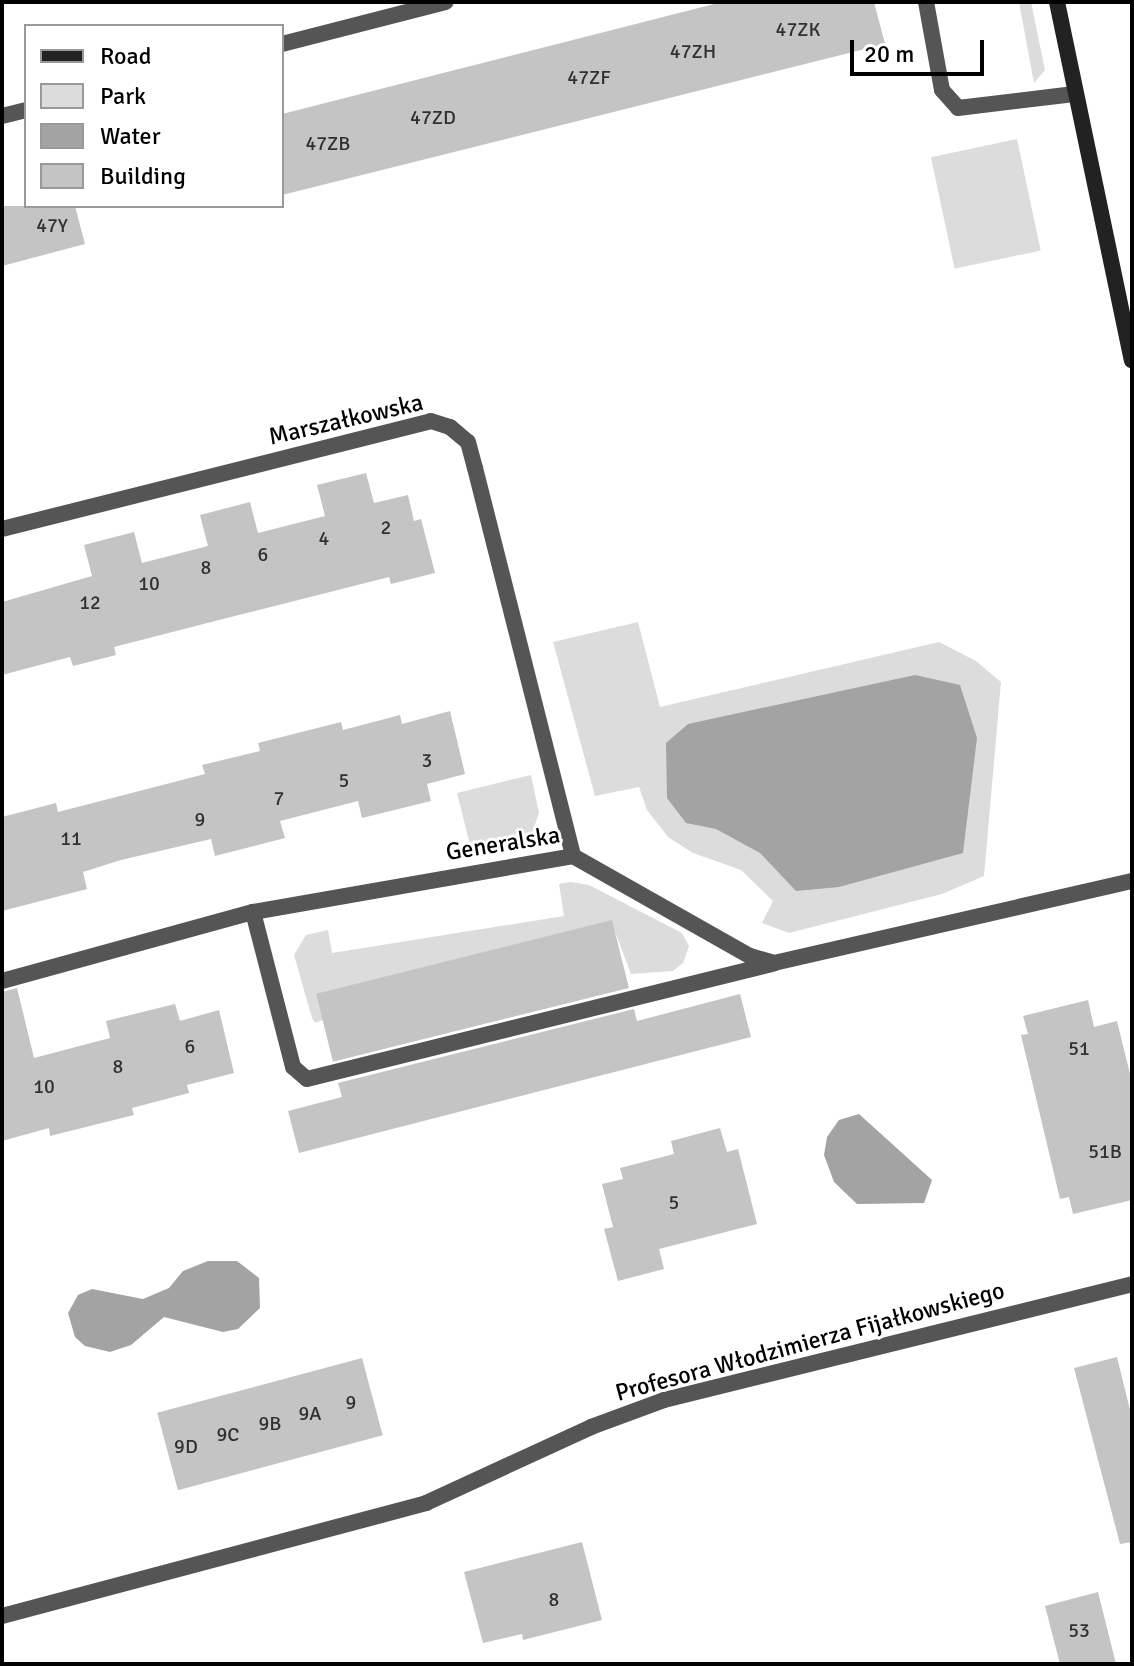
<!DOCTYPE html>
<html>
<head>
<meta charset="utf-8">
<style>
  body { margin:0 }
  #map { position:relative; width:1134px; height:1666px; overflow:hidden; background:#fff; font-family:Signika,sans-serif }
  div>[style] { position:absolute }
  .green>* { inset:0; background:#dcdcdc; transform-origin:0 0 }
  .water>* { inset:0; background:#a3a3a3 }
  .building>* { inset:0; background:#c4c4c4; transform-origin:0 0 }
  .lane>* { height:16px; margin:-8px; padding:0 8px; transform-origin:8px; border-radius:8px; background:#555 }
  .street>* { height:16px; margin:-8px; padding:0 8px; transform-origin:8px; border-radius:8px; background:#555 }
  .secondary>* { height:16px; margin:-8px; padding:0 8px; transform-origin:8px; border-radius:8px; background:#222 }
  span { translate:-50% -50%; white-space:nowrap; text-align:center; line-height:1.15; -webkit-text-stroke:6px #fff; paint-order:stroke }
  .number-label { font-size:20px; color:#313131 }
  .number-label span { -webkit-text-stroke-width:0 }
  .street-label { font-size:24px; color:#000 }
  .frame { position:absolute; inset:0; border:4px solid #000; pointer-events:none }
  .legend { position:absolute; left:24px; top:24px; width:260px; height:184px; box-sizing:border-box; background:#fff; border:2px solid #999; margin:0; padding:10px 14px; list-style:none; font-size:24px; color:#000 }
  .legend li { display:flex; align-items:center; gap:16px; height:40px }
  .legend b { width:40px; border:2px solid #999 }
  .scale { position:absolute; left:850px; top:40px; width:134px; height:36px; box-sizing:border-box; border:4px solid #000; border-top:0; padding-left:10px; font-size:24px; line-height:28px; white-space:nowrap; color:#000; -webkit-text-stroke:6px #fff; paint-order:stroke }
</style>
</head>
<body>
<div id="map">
  <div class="green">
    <div style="clip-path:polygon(1019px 2px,1031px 2px,1045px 70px,1034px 83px)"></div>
    <div style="left:1017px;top:139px;width:114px;height:88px;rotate:78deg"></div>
    <div style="clip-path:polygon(638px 622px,660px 707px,939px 642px,976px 661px,1001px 682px,984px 876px,942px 894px,789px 933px,762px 923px,773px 901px,741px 870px,693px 853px,668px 837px,647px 810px,639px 787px,595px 796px,553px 642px)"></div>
    <div style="clip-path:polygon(531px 775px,539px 813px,532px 833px,524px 839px,471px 849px,457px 793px)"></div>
    <div style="clip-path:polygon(571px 882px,589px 885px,682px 933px,689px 946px,683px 963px,673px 971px,631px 974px,611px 921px,317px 996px,323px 1020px,315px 1023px,312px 1018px,294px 955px,306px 935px,328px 930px,332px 953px,564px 916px,559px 884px)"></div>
  </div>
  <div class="water">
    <div style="clip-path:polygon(915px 675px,960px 685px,977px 738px,963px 853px,839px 887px,796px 891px,760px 853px,716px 829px,686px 823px,667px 798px,666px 743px,688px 724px)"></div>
    <div style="clip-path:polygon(859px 1114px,932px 1180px,924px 1203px,857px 1204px,834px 1182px,824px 1155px,827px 1137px,839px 1120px)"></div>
    <div style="clip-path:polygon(208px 1261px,237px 1261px,259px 1278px,260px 1308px,238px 1329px,223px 1332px,164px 1317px,131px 1345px,110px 1352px,85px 1346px,75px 1337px,68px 1313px,78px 1295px,92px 1289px,143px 1299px,169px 1288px,183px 1271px)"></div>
  </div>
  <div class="building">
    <div style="clip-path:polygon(722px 2px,874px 2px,885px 44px,282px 195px,282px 114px)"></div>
    <div style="clip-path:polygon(2px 206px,75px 206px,85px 244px,2px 266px)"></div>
    <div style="clip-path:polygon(366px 473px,374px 503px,408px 495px,414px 521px,421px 519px,435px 573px,391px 584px,389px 577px,219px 620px,114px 647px,116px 655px,73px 666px,70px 657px,2px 675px,2px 602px,92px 576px,84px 545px,134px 532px,142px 563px,208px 546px,200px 515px,250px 502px,258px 533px,325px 516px,317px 485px)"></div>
    <div style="clip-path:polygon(450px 711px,465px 774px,427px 784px,431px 801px,362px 818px,358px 801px,280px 821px,285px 838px,215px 856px,211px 839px,121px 860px,83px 872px,87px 889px,2px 911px,2px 817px,56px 803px,58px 812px,205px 774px,202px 765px,260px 751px,258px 743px,341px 722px,343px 730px,400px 715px,402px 724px)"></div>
    <div style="left:612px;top:920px;width:70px;height:305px;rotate:76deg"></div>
    <div style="clip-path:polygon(17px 988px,34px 1058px,110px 1038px,106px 1021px,175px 1004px,180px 1021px,219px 1010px,234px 1073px,187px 1085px,189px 1093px,132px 1108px,134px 1115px,50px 1136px,49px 1128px,2px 1141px,2px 992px)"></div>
    <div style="clip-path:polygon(740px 994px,751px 1037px,299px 1153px,288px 1111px,342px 1097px,338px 1083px,634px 1009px,637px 1021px)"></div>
    <div style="clip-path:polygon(1088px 1000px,1094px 1027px,1117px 1021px,1132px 1082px,1132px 1200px,1073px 1214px,1069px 1197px,1060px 1199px,1021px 1035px,1028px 1034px,1023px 1016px)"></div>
    <div style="clip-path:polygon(720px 1128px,727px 1152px,738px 1149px,757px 1224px,659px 1249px,664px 1269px,618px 1281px,604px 1229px,613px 1227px,602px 1184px,623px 1179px,620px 1168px,674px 1154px,671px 1141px)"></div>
    <div style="clip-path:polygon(1117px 1357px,1132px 1418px,1132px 1542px,1120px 1544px,1074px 1368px)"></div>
    <div style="left:362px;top:1358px;width:80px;height:212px;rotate:75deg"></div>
    <div style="clip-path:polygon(582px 1542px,602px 1620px,523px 1640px,522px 1634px,483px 1643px,464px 1572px)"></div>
    <div style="clip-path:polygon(1098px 1592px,1116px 1664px,1060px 1664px,1045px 1606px)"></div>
  </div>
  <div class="lane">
    <div style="left:926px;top:2px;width:89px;rotate:79.7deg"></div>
    <div style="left:942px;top:90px;width:24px;rotate:48deg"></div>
    <div style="left:958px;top:108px;width:117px;rotate:-6.9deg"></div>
    <div style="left:282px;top:44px;width:169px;rotate:-14.4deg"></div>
    <div style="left:2px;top:116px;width:25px;rotate:-14deg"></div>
    <div style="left:253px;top:912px;width:160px;rotate:75.5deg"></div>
    <div style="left:293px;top:1067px;width:18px;rotate:41deg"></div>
    <div style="left:307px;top:1079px;width:481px;rotate:-13.9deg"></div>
  </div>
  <div class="street">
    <div style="left:2px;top:529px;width:442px;rotate:-14.1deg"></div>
    <div style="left:431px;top:421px;width:20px;rotate:18deg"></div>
    <div style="left:450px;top:427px;width:23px;rotate:40deg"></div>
    <div style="left:468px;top:442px;width:27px;rotate:75deg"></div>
    <div style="left:475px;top:468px;width:400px;rotate:75.8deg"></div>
    <div style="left:2px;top:981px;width:260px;rotate:-15.4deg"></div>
    <div style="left:253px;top:912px;width:325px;rotate:-9.9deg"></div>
    <div style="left:573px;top:856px;width:203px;rotate:29.5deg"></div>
    <div style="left:750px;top:956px;width:25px;rotate:16deg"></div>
    <div style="left:774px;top:963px;width:367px;rotate:-12.9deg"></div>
    <div style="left:2px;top:1616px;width:439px;rotate:-14.9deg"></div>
    <div style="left:426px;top:1503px;width:182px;rotate:-24.7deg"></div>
    <div style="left:591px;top:1427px;width:78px;rotate:-20.3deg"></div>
    <div style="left:664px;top:1400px;width:482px;rotate:-13.9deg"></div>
  </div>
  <div class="secondary">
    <div style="left:1057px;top:2px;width:366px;rotate:78.2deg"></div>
  </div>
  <div class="number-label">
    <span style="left:798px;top:29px">47ZK</span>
    <span style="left:693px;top:51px">47ZH</span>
    <span style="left:589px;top:77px">47ZF</span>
    <span style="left:433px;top:117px">47ZD</span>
    <span style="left:328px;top:143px">47ZB</span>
    <span style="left:52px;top:225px">47Y</span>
    <span style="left:386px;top:527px">2</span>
    <span style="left:324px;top:538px">4</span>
    <span style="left:263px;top:554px">6</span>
    <span style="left:206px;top:567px">8</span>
    <span style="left:149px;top:583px">10</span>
    <span style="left:90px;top:602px">12</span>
    <span style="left:427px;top:760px">3</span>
    <span style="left:344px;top:780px">5</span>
    <span style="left:279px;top:798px">7</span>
    <span style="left:200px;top:819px">9</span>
    <span style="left:71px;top:838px">11</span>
    <span style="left:190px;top:1046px">6</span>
    <span style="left:1079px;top:1048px">51</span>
    <span style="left:118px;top:1066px">8</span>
    <span style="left:44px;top:1086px">10</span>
    <span style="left:1105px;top:1151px">51B</span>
    <span style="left:674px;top:1202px">5</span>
    <span style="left:351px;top:1402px">9</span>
    <span style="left:310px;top:1413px">9A</span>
    <span style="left:270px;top:1423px">9B</span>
    <span style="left:228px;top:1434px">9C</span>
    <span style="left:186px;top:1446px">9D</span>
    <span style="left:554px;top:1599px">8</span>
    <span style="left:1079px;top:1630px">53</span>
  </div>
  <div class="street-label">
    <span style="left:346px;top:420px;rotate:-13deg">Marszałkowska</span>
    <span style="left:503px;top:844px;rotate:-9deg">Generalska</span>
    <span style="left:810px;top:1342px;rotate:-15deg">Profesora Włodzimierza Fijałkowskiego</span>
  </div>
  <div class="frame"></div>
  <ul class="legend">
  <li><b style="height:10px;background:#222"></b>Road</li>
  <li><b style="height:22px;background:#dcdcdc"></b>Park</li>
  <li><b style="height:22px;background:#a3a3a3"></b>Water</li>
  <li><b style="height:22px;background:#c4c4c4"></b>Building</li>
  </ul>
  <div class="scale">20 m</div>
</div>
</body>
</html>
